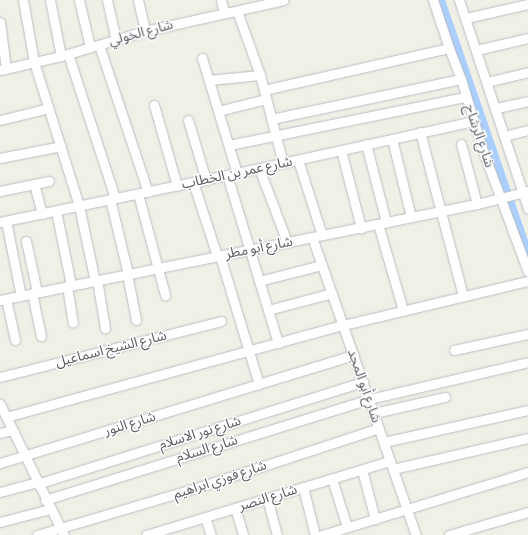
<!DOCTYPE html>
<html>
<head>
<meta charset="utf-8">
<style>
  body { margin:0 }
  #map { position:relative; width:528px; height:535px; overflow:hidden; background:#f1f0e7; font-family:"Alegreya Sans","Noto Sans Arabic",sans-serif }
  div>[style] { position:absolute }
  .canal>* { height:8px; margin:-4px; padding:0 4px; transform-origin:4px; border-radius:4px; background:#aacfff }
  .roads { filter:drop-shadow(0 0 1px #bbbec3) drop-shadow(0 0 1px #bbbec3) }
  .minor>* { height:9px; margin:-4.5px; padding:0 4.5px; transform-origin:4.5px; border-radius:4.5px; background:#fff }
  span { translate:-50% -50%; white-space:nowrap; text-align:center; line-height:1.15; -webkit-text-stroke:3px #fff; paint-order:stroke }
  .street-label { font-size:14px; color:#5e6268 }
</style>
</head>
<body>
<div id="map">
  <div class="canal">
    <div style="left:441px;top:0;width:268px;rotate:71deg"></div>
  </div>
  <div class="roads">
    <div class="minor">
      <div style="left:23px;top:0;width:63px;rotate:79.9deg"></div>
      <div style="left:34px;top:62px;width:151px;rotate:72.6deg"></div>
      <div style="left:79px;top:206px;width:77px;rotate:78deg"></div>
      <div style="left:50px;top:0;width:57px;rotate:78.9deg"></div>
      <div style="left:79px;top:0;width:48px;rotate:76.8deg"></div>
      <div style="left:107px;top:0;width:41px;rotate:77.3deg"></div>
      <div style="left:138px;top:0;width:32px;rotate:77deg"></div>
      <div style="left:221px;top:0;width:13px;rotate:77deg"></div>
      <div style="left:433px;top:0;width:51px;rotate:71.6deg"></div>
      <div style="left:449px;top:48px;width:33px;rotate:69deg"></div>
      <div style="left:461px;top:79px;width:75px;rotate:73deg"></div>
      <div style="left:483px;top:151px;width:129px;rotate:69.6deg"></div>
      <div style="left:459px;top:0;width:220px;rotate:71.7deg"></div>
      <div style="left:237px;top:11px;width:68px;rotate:70.2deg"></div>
      <div style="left:260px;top:75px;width:91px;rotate:75.4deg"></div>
      <div style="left:466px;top:18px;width:64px;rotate:-12.7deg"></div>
      <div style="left:0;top:22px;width:47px;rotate:82.7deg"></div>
      <div style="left:99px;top:45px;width:155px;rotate:71.6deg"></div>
      <div style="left:476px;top:50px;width:53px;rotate:-13deg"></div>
      <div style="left:68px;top:54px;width:151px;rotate:71.9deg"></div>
      <div style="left:202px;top:58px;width:120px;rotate:73.1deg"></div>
      <div style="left:0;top:70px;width:63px;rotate:-12.9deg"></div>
      <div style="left:61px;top:56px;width:88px;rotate:-16.6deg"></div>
      <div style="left:145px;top:31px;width:142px;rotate:-12.6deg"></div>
      <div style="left:209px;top:80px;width:51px;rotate:-5.6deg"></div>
      <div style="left:487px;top:82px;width:42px;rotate:-13.7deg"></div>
      <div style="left:264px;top:90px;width:190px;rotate:-12.8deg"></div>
      <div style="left:154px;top:105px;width:84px;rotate:74.1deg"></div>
      <div style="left:496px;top:108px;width:33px;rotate:-12deg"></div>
      <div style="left:218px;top:111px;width:49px;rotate:-14deg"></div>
      <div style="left:271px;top:119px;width:194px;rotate:-11.9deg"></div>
      <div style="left:0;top:120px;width:50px;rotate:-13.8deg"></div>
      <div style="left:188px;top:120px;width:63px;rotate:73.3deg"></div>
      <div style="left:420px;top:132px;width:170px;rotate:75.3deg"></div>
      <div style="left:504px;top:136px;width:25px;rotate:-14deg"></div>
      <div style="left:392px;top:139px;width:80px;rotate:76.3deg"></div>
      <div style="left:366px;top:144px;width:81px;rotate:75.6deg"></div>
      <div style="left:461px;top:144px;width:62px;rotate:75.1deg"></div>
      <div style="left:229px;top:145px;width:241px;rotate:-11.5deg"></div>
      <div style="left:341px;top:150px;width:81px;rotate:75.6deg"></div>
      <div style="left:0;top:158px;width:62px;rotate:-11.1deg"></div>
      <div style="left:298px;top:160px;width:79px;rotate:72.3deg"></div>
      <div style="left:259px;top:168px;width:79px;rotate:69.3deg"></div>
      <div style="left:227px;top:175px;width:176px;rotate:73.1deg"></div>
      <div style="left:193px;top:182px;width:78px;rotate:72deg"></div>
      <div style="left:34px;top:184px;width:31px;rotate:75deg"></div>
      <div style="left:0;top:191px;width:50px;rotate:-11.5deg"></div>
      <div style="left:138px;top:194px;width:105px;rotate:75deg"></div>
      <div style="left:110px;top:199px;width:77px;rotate:76.5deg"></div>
      <div style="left:56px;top:211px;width:76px;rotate:78.5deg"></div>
      <div style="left:6px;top:221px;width:76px;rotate:78.7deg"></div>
      <div style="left:0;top:222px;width:242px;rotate:-11.7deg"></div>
      <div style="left:237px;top:173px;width:242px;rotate:-12.4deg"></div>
      <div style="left:378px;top:224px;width:90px;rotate:73.8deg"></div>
      <div style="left:312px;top:237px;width:316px;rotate:70.8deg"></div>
      <div style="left:26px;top:241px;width:52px;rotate:77.8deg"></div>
      <div style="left:220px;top:256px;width:134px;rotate:73.1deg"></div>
      <div style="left:127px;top:274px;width:47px;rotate:78.9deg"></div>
      <div style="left:97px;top:280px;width:49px;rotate:80.5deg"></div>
      <div style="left:259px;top:281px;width:65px;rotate:-14.3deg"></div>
      <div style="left:67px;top:286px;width:37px;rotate:81deg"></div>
      <div style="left:32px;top:293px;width:44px;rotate:78.2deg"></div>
      <div style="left:6px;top:299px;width:42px;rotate:77.6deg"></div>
      <div style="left:0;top:300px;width:487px;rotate:-11.4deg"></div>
      <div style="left:477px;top:204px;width:53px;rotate:-14.3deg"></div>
      <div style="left:268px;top:310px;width:66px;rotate:-14.9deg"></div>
      <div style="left:454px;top:350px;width:76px;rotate:-12.2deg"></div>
      <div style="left:0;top:377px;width:228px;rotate:-14.2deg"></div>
      <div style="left:0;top:404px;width:146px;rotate:64deg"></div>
      <div style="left:374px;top:413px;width:73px;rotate:-12.7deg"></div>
      <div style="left:6px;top:417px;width:349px;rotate:-15.3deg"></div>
      <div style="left:343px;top:325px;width:190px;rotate:-13.4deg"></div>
      <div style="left:0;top:433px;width:12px;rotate:-14deg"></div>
      <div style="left:384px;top:442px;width:148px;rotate:-12.5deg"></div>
      <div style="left:0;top:463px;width:370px;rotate:-17deg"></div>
      <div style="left:393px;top:469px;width:139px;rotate:-12.9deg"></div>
      <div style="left:362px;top:470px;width:51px;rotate:75.1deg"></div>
      <div style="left:332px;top:479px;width:50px;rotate:72.6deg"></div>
      <div style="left:37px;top:484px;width:342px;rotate:-17.4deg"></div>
      <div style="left:303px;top:487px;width:49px;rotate:76deg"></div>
      <div style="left:0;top:492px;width:38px;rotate:-15deg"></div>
      <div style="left:267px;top:498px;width:38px;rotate:75deg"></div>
      <div style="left:45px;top:500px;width:339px;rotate:-17.3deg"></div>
      <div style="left:369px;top:399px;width:163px;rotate:-13.1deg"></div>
      <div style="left:235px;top:508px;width:28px;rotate:73deg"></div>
      <div style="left:205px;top:517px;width:19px;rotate:72deg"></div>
      <div style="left:0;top:522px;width:52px;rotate:-14.6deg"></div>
      <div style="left:37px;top:535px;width:169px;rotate:-16.5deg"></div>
      <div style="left:199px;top:487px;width:189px;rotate:-18.1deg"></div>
      <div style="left:146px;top:535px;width:255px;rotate:-16.9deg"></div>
      <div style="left:322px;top:535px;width:215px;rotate:-17deg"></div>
      <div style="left:449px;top:535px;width:82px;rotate:-16.2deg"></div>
    </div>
  </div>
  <div class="street-label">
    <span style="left:141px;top:33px;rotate:-15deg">شارع الخولي</span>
    <span style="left:479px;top:136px;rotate:71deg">شارع الرشاح</span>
    <span style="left:237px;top:173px;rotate:-12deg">شارع عمر بن الخطاب</span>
    <span style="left:259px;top:248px;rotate:-11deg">شارع أبو مطر</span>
    <span style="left:111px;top:349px;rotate:-14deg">شارع الشيخ اسماعيل</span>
    <span style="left:364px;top:386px;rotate:71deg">شارع أبو المجد</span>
    <span style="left:130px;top:424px;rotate:-17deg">شارع النور</span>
    <span style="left:200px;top:433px;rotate:-17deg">شارع نور الاسلام</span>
    <span style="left:207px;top:449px;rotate:-17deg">شارع السلام</span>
    <span style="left:220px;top:480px;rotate:-18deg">شارع فوزي ابراهيم</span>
    <span style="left:268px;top:498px;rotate:-17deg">شارع النصر</span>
  </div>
</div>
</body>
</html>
